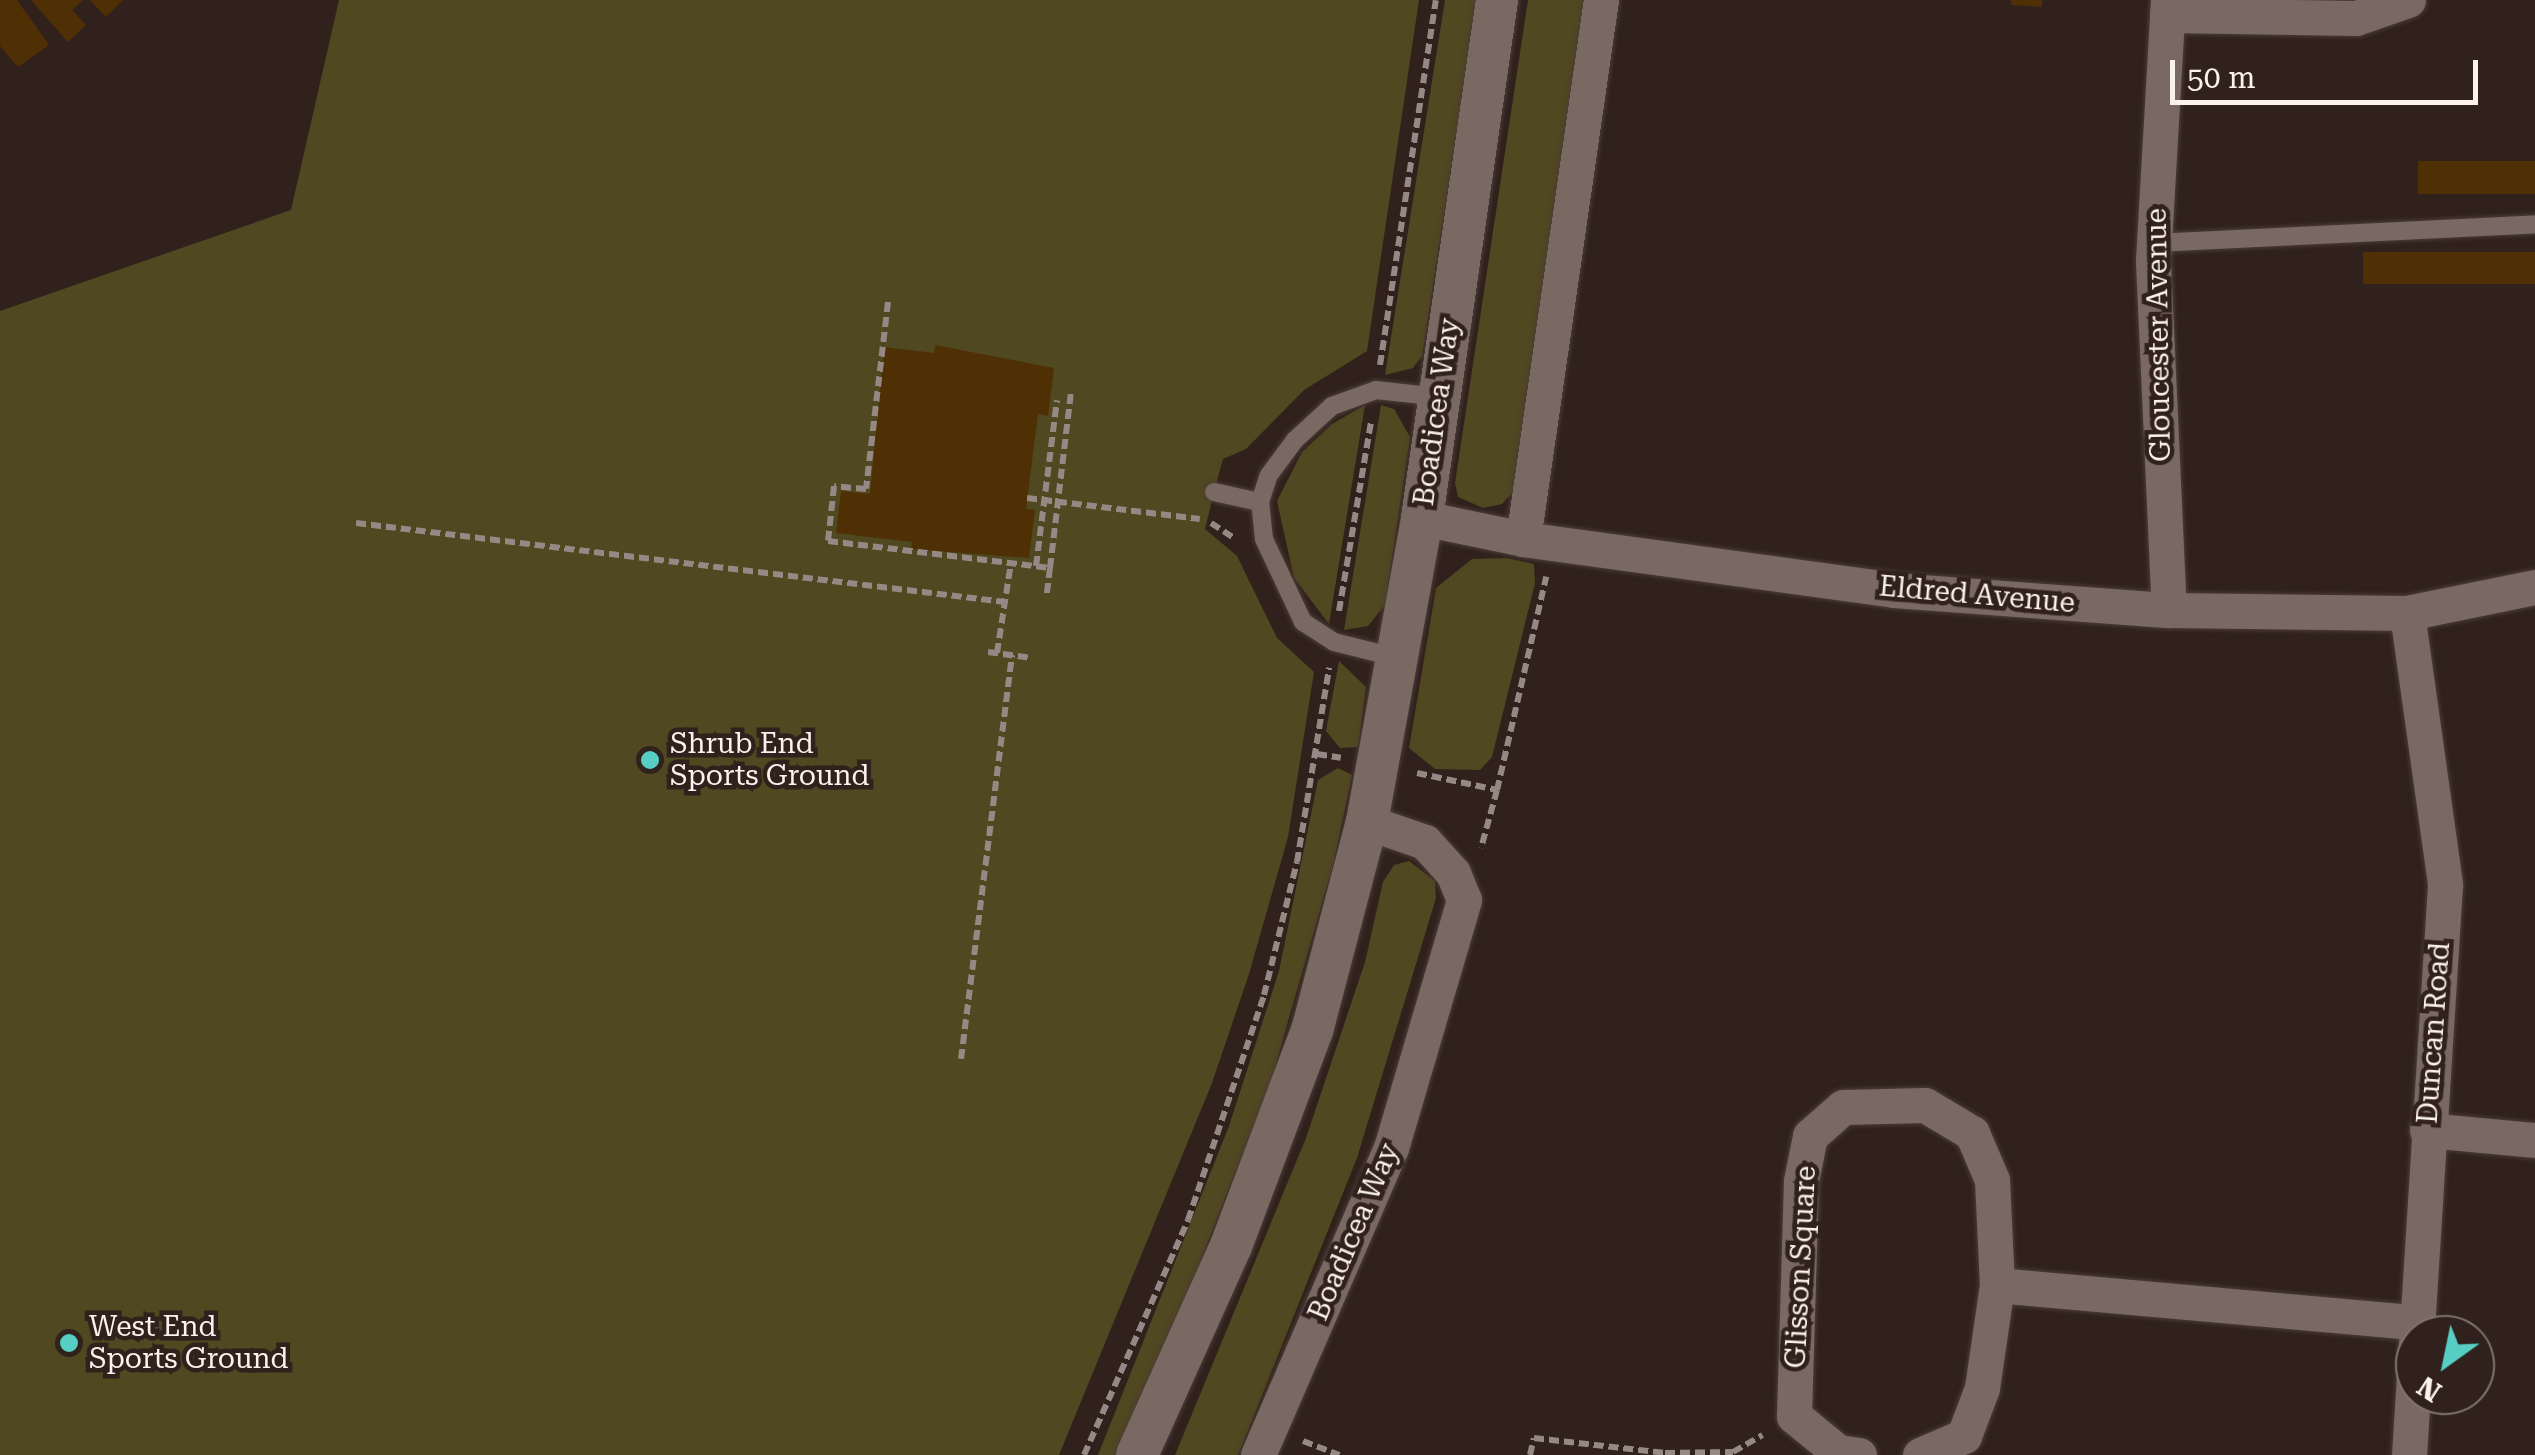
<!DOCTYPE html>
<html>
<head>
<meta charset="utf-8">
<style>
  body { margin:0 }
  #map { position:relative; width:2535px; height:1455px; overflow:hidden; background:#30211c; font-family:"Roboto Serif",serif }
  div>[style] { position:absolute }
  .green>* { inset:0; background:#504820 }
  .building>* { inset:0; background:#4f3004; transform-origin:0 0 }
  .path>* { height:6px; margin-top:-3px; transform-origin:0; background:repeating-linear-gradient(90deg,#968985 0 10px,transparent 0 15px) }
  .roads { filter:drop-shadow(0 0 2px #493d39) drop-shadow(0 0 2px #493d39) }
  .service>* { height:18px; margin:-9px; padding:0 9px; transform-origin:9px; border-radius:9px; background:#7a6862 }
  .minor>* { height:35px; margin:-17.5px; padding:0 17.5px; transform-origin:17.5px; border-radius:17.5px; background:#7a6862 }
  .tertiary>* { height:42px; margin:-21px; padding:0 21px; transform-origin:21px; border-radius:21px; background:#7a6862 }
  .dots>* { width:28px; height:28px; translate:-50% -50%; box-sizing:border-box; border:5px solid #30211c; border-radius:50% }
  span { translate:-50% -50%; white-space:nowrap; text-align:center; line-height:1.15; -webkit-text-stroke:9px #30211c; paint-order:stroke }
  .street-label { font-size:28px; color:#fbf1ed }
  .poi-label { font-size:28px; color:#fbf1ed }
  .left { translate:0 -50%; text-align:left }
  .north { position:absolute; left:2395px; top:1315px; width:100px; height:100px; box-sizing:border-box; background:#30211c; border:2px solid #817470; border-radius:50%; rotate:213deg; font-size:28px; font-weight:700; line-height:40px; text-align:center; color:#fbf1ed }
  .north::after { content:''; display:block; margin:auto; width:35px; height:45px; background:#56cec4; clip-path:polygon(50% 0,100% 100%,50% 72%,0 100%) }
  .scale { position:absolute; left:2170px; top:60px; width:308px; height:45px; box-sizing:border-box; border:5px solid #fbf1ed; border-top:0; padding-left:12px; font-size:30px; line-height:35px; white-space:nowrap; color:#fbf1ed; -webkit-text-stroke:8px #30211c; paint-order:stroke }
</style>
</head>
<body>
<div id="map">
  <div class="green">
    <div style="clip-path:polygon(339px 0,1419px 0,1367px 351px,1304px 390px,1246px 449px,1223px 459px,1214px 492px,1205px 529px,1237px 556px,1277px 638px,1314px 672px,1288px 837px,1249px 974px,1212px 1083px,1059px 1455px,0 1455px,0 311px,291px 210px)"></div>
    <div style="clip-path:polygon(1445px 0,1477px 0,1422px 356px,1413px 368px,1385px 375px)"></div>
    <div style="clip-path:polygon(1528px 0,1591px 0,1515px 490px,1502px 504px,1483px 508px,1458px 497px,1455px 483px)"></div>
    <div style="clip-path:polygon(1365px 405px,1329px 624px,1294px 578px,1277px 501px,1302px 452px,1332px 424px)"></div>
    <div style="clip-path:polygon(1381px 405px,1394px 409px,1410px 437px,1385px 605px,1368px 626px,1344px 630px)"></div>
    <div style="clip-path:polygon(1507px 558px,1534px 564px,1535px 583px,1492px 757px,1480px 770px,1435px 769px,1409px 748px,1436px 588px,1472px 559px)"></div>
    <div style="clip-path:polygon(1339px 661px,1366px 687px,1358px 747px,1340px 748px,1326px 731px)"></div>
    <div style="clip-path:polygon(1338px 768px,1352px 775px,1333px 865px,1270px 1084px,1124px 1455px,1098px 1455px,1229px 1126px,1279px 971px,1318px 780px)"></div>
    <div style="clip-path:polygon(1409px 861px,1435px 881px,1436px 898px,1357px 1158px,1238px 1455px,1175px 1455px,1306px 1138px,1365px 962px,1383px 882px,1394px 865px)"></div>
  </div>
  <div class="building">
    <div style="clip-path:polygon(0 0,17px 0,49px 45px,18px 67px,0 46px)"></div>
    <div style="clip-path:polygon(31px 0,83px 0,72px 10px,86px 25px,68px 42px)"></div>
    <div style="clip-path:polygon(90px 0,123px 0,106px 17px)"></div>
    <div style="clip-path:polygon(2011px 0,2042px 0,2042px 7px,2011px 5px)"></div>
    <div style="left:2535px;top:161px;width:33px;height:117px;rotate:90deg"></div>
    <div style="left:2535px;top:252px;width:32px;height:172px;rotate:90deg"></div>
    <div style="clip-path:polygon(935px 345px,1054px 368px,1048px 416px,1038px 414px,1026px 509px,1035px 510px,1029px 558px,911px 549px,912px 542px,836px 533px,841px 491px,870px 494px,884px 347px,934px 353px)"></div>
  </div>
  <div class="path">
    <div style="left:888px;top:302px;width:188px;rotate:96.7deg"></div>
    <div style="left:866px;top:489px;width:32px;rotate:-175deg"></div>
    <div style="left:834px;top:486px;width:55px;rotate:96.2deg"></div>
    <div style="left:828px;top:541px;width:224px;rotate:6.9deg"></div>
    <div style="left:1050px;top:568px;width:26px;rotate:97deg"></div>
    <div style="left:1380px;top:365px;width:369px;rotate:-81.3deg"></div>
    <div style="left:1027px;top:498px;width:174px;rotate:6.9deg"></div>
    <div style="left:356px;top:523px;width:654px;rotate:6.94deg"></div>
    <div style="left:1211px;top:523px;width:27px;rotate:33deg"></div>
    <div style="left:1036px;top:566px;width:167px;rotate:-82.8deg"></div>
    <div style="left:1050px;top:568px;width:176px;rotate:-83.2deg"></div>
    <div style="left:1339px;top:611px;width:193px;rotate:-80.4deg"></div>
    <div style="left:988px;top:652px;width:44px;rotate:7.8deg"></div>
    <div style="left:997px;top:653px;width:91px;rotate:-81.2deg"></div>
    <div style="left:1317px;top:754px;width:24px;rotate:9deg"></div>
    <div style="left:1417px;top:773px;width:82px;rotate:12deg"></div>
    <div style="left:1497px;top:790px;width:60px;rotate:105.4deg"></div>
    <div style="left:1497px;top:790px;width:219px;rotate:-77deg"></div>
    <div style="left:961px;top:1059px;width:407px;rotate:-82.8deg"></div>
    <div style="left:1303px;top:1441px;width:39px;rotate:21deg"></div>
    <div style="left:1084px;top:1455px;width:257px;rotate:-66.1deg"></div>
    <div style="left:1188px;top:1220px;width:237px;rotate:-71.3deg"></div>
    <div style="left:1264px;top:995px;width:137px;rotate:-76.1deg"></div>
    <div style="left:1297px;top:862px;width:197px;rotate:-80.6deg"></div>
    <div style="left:1530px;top:1455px;width:17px;rotate:-77deg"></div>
    <div style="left:1534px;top:1438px;width:132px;rotate:6.5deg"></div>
    <div style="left:1665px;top:1453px;width:68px;rotate:-0.8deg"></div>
    <div style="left:1733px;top:1452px;width:34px;rotate:-30deg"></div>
  </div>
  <div class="roads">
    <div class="service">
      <div style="left:2153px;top:243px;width:382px;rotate:-2.8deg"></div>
      <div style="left:1214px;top:492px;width:47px;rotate:12.3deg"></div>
      <div style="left:1398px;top:658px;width:66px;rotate:-166deg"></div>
      <div style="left:1334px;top:642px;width:37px;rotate:-147deg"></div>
      <div style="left:1303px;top:622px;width:92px;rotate:-115.2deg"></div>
      <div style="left:1264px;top:539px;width:37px;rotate:-96deg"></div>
      <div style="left:1260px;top:502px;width:28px;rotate:-72deg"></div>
      <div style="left:1269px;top:475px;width:44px;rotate:-53.4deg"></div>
      <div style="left:1295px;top:440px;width:50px;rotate:-42.6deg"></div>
      <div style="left:1332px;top:406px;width:47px;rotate:-20deg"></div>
      <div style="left:1376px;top:390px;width:63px;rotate:6.3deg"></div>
    </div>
    <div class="minor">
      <div style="left:2168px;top:0;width:262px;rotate:93.3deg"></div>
      <div style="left:2153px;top:262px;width:348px;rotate:87.4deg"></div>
      <div style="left:2167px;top:15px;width:189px;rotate:0.9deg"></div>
      <div style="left:2356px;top:18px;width:55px;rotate:-19.1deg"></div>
      <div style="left:1422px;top:518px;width:103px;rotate:11.7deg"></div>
      <div style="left:1523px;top:539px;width:374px;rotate:7.8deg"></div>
      <div style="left:1894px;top:590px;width:276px;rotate:4.2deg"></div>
      <div style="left:2169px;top:610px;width:238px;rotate:0.7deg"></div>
      <div style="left:2407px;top:613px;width:131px;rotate:-11.5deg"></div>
      <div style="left:1523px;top:539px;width:545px;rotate:-81.77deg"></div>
      <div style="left:2407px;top:613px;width:275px;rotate:82deg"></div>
      <div style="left:2445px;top:885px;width:571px;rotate:93.61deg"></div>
      <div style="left:2427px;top:1130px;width:108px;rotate:5.3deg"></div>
      <div style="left:1997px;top:1285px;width:420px;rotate:5.1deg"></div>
      <div style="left:1258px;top:1455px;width:335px;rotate:-66.6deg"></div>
      <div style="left:1391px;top:1148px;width:259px;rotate:-73.6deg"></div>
      <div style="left:1464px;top:900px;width:29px;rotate:-112deg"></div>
      <div style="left:1453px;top:873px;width:42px;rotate:-132.1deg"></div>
      <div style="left:1425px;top:842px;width:61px;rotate:-161deg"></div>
      <div style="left:1859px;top:1455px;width:21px;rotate:-172deg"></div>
      <div style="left:1838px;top:1452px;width:57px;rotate:-140.7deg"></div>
      <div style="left:1794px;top:1416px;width:235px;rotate:-88.3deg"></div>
      <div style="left:1801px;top:1181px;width:46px;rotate:-78.7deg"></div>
      <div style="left:1810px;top:1136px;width:44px;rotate:-41.3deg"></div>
      <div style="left:1843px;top:1107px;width:82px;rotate:-1.4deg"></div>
      <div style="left:1925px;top:1105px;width:55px;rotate:30.8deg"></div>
      <div style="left:1972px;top:1133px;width:51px;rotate:66.9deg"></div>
      <div style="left:1992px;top:1180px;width:105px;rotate:87.3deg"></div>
      <div style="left:1997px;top:1285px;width:104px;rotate:98.3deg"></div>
      <div style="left:1982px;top:1388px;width:51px;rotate:110.6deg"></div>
      <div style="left:1964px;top:1436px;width:48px;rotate:156.6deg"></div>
    </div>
    <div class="tertiary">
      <div style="left:1137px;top:1455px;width:229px;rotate:-65.8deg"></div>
      <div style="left:1231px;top:1246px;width:230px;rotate:-69.4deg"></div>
      <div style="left:1312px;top:1031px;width:216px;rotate:-75.3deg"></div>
      <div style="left:1367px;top:822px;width:309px;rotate:-79.7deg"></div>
      <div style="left:1422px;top:518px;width:523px;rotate:-81.76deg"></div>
    </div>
  </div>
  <div class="dots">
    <div style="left:650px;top:760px;background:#56cec4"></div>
    <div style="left:69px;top:1343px;background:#56cec4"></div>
  </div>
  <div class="street-label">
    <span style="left:2159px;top:335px;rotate:-91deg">Gloucester Avenue</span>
    <span style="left:1437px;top:412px;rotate:-82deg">Boadicea Way</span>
    <span style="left:1977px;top:595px;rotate:5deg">Eldred Avenue</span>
    <span style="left:2434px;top:1033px;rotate:-86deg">Duncan Road</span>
    <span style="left:1354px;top:1232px;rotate:-67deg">Boadicea Way</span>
    <span style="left:1801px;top:1267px;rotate:-87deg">Glisson Square</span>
  </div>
  <div class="poi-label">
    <span class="left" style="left:670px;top:760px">Shrub End<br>Sports Ground</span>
    <span class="left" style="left:89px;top:1343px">West End<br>Sports Ground</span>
  </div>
  <div class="north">N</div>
  <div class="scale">50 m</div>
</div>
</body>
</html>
